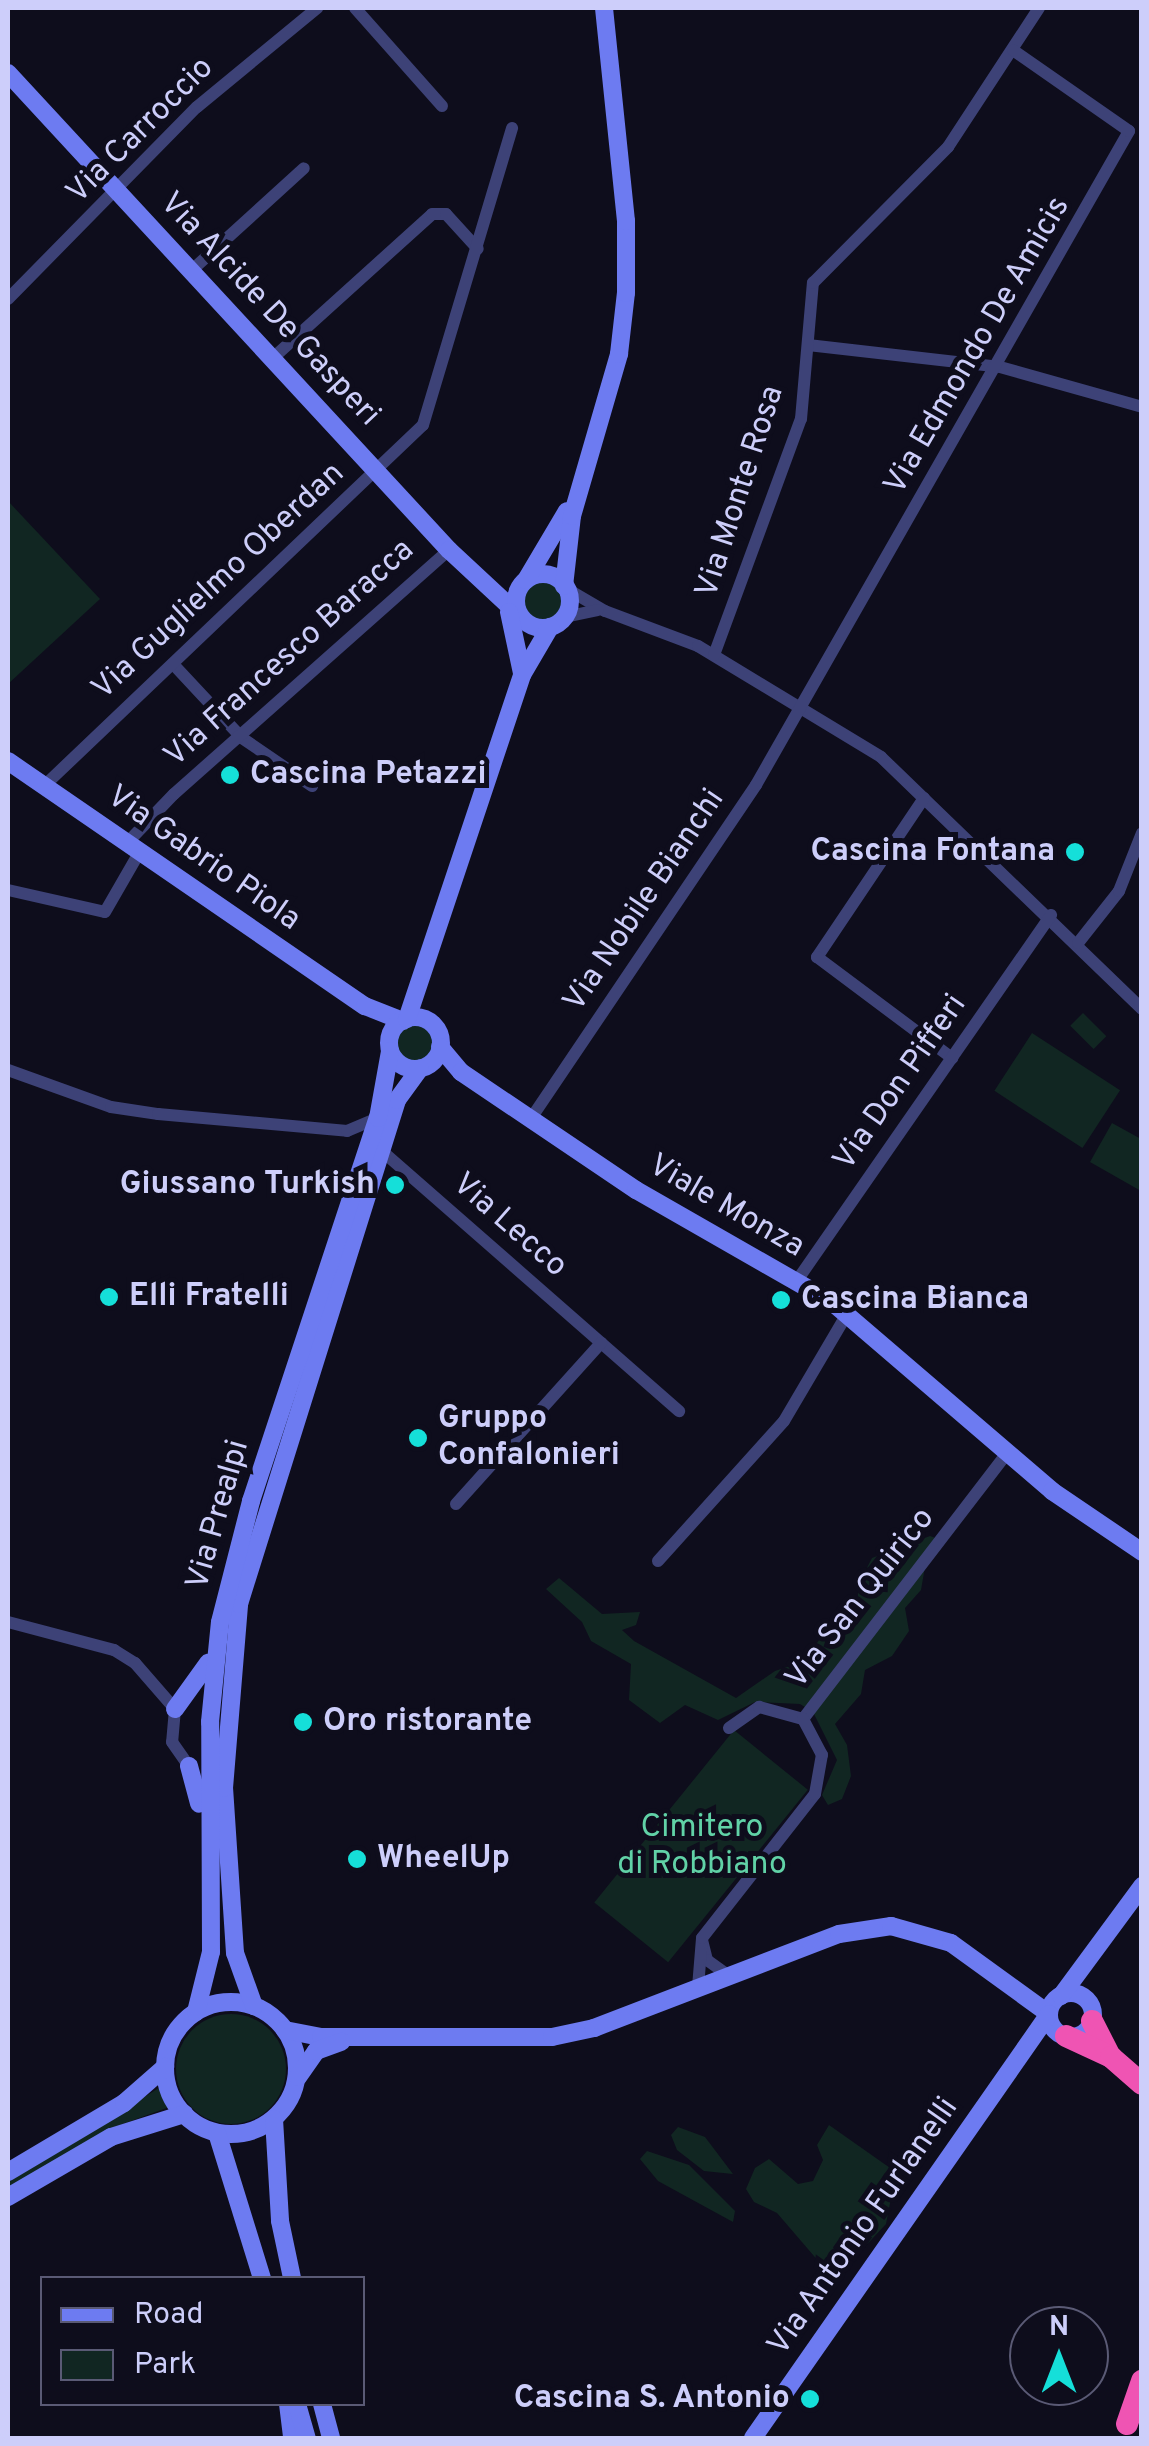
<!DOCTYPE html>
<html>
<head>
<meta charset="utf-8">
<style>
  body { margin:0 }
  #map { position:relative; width:1149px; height:2446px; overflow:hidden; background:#0e0d1c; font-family:Overpass,sans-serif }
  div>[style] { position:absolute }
  .green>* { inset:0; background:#112622; transform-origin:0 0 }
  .round { border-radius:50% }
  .street>* { height:12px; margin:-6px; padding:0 6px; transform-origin:6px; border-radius:6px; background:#3d4277 }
  .secondary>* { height:18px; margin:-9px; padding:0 9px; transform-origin:9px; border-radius:9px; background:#6d7bf1 }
  .secondary>.ring { margin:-9px; padding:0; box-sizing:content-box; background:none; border:18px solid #6d7bf1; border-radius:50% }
  .highway>* { height:22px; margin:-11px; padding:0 11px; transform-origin:11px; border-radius:11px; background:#ef54b3 }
  .dots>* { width:28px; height:28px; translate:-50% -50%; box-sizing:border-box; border:5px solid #0e0d1c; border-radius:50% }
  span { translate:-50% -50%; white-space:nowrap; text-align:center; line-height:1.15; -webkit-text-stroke:10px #0e0d1c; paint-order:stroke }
  .street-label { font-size:32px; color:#cdcefa }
  .poi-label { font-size:32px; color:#cdcefa; font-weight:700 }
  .left { translate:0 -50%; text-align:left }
  .right { translate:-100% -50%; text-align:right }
  .park-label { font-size:32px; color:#61d2a7 }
  .frame { position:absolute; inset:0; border:10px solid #cdcefa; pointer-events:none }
  .legend { position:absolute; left:40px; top:2276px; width:325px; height:130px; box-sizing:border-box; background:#0e0d1c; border:2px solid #5a5a75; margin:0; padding:12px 18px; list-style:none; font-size:30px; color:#cdcefa }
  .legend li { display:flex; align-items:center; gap:20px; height:50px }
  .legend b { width:50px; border:2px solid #5a5a75 }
  .north { position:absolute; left:1009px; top:2306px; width:100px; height:100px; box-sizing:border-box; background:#0e0d1c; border:2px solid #5a5a75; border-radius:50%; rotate:0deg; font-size:28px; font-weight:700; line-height:40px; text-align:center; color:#cdcefa }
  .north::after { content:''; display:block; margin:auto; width:35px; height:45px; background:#15dfd9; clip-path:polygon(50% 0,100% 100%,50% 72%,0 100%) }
</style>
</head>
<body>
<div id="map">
  <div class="green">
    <div style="clip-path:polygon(8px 501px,100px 599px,8px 684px)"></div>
    <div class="round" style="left:523px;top:581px;width:40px;height:40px"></div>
    <div style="left:1083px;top:1013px;width:33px;height:18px;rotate:45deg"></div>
    <div class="round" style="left:394px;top:1024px;width:40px;height:40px"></div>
    <div style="left:1032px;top:1033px;width:105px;height:69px;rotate:33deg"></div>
    <div style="clip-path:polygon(1112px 1123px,1141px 1139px,1141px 1191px,1090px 1162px)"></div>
    <div style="clip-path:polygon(930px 1536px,944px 1541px,926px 1561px,921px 1590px,905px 1608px,909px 1631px,892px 1656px,865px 1670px,861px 1694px,835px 1724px,847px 1745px,851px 1776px,842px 1799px,828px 1805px,822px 1795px,837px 1760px,813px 1712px,800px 1704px,755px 1702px,718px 1720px,685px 1705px,660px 1723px,629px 1700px,631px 1664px,591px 1641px,582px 1622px,546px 1589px,559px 1578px,602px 1614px,640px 1612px,636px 1625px,622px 1630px,634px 1641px,736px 1698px,775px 1671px,805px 1661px,831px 1622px,858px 1608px,858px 1585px,872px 1558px)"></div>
    <div style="left:734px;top:1730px;width:95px;height:222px;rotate:39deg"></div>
    <div class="round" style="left:176px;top:2014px;width:110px;height:110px"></div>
    <div style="clip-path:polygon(162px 2086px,172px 2106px,109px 2129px,8px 2192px,8px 2182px)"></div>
    <div style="clip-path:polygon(829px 2125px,910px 2182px,892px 2193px,886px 2224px,844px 2269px,832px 2258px,826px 2270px,777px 2213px,754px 2202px,746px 2189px,755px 2168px,769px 2159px,798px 2184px,813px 2181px,823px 2160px,817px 2145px)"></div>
    <div style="clip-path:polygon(678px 2127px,705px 2137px,733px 2174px,704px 2171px,677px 2150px,671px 2135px)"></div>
    <div style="clip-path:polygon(647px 2151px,689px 2165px,735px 2211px,733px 2222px,658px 2181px,640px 2159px)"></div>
  </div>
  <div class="street">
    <div style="left:355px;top:8px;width:131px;rotate:48.4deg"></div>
    <div style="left:192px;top:270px;width:151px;rotate:-42.3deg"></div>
    <div style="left:8px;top:299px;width:269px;rotate:-45.5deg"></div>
    <div style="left:197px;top:107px;width:156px;rotate:-39.5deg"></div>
    <div style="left:808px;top:345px;width:193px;rotate:6.5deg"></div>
    <div style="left:1000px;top:367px;width:148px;rotate:15.7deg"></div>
    <div style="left:274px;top:357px;width:213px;rotate:-42.1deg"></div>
    <div style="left:432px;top:214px;width:14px"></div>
    <div style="left:446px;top:214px;width:47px;rotate:47.6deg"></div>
    <div style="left:567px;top:589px;width:44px;rotate:30.1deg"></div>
    <div style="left:605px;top:611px;width:99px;rotate:20.6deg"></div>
    <div style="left:698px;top:646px;width:214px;rotate:31.2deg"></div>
    <div style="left:881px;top:757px;width:363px;rotate:44deg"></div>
    <div style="left:565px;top:617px;width:33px;rotate:-12deg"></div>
    <div style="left:714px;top:655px;width:252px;rotate:-69.8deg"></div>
    <div style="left:801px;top:419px;width:137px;rotate:-85deg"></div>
    <div style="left:813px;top:283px;width:192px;rotate:-45.2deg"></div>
    <div style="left:948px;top:147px;width:166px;rotate:-56.8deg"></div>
    <div style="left:173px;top:664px;width:101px;rotate:47deg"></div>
    <div style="left:242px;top:738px;width:85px;rotate:34.4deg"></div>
    <div style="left:44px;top:786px;width:523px;rotate:-43.61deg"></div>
    <div style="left:423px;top:425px;width:310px;rotate:-73.3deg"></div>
    <div style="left:924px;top:798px;width:192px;rotate:123.9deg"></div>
    <div style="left:817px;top:957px;width:169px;rotate:36.8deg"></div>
    <div style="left:126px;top:844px;width:69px;rotate:-46.2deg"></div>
    <div style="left:174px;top:794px;width:368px;rotate:-41.6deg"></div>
    <div style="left:8px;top:890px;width:99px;rotate:12.8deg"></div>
    <div style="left:105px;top:912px;width:68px;rotate:-60deg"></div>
    <div style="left:1078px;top:943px;width:66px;rotate:-51.7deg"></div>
    <div style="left:1119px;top:891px;width:62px;rotate:-68.4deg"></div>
    <div style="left:8px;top:1070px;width:109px;rotate:19.8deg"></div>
    <div style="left:111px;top:1107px;width:48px;rotate:8.5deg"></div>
    <div style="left:158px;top:1114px;width:190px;rotate:5.1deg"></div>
    <div style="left:347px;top:1131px;width:34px;rotate:-23deg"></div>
    <div style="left:530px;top:1120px;width:404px;rotate:-56deg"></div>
    <div style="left:756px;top:785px;width:753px;rotate:-60.3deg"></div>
    <div style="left:1129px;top:131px;width:141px;rotate:-145.1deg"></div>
    <div style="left:382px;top:1151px;width:395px;rotate:41.2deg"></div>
    <div style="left:796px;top:1282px;width:447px;rotate:-55.2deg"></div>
    <div style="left:456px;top:1504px;width:217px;rotate:-48deg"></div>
    <div style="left:658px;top:1561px;width:188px;rotate:-48deg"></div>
    <div style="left:784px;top:1421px;width:124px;rotate:-59.5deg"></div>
    <div style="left:8px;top:1622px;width:110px;rotate:14.8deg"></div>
    <div style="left:114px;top:1650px;width:25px;rotate:32deg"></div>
    <div style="left:135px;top:1663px;width:61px;rotate:49deg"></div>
    <div style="left:175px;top:1709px;width:33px;rotate:95deg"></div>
    <div style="left:172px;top:1742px;width:29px;rotate:55deg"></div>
    <div style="left:803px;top:1719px;width:335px;rotate:-52.5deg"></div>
    <div style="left:729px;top:1728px;width:37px;rotate:-35deg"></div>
    <div style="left:759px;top:1707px;width:46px;rotate:15.3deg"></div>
    <div style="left:702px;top:1940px;width:21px;rotate:76deg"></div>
    <div style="left:707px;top:1960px;width:27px;rotate:36deg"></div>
    <div style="left:698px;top:1987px;width:49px;rotate:-85.3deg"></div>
    <div style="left:702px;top:1938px;width:183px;rotate:-51.9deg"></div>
    <div style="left:815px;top:1794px;width:40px;rotate:-80deg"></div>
    <div style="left:822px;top:1755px;width:41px;rotate:-117.8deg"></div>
  </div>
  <div class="secondary">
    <div style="left:8px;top:73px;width:650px;rotate:47.25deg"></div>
    <div style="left:449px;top:550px;width:97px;rotate:42.9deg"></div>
    <div class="ring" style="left:516px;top:574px;width:36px;height:36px"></div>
    <div style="left:526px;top:580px;width:80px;rotate:-59.3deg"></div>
    <div style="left:564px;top:586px;width:70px;rotate:-83.5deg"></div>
    <div style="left:572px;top:516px;width:169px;rotate:-73.8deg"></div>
    <div style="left:619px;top:354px;width:61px;rotate:-83.5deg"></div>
    <div style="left:626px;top:293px;width:72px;rotate:-90deg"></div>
    <div style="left:626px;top:221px;width:214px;rotate:-95.9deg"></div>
    <div style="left:509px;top:612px;width:62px;rotate:78deg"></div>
    <div style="left:8px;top:761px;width:433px;rotate:34.5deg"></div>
    <div style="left:365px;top:1006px;width:41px;rotate:21.5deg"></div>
    <div class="ring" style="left:389px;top:1017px;width:34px;height:34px"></div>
    <div style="left:407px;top:1019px;width:363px;rotate:-71.5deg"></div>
    <div style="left:522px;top:675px;width:56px;rotate:-59.7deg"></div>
    <div style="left:440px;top:1047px;width:33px;rotate:50deg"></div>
    <div style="left:461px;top:1072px;width:211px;rotate:34deg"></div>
    <div style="left:636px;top:1190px;width:227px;rotate:29.8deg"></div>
    <div style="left:833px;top:1303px;width:289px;rotate:40.6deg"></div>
    <div style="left:1052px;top:1491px;width:109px;rotate:34.1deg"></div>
    <div style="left:175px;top:1709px;width:57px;rotate:-54.3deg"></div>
    <div style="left:189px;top:1766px;width:39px;rotate:75deg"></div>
    <div class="ring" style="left:1049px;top:1993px;width:26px;height:26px"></div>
    <div style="left:1061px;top:1996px;width:137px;rotate:-53.6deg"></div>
    <div class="ring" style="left:165px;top:2002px;width:114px;height:114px"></div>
    <div style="left:254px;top:2006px;width:56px;rotate:-109.7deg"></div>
    <div style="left:235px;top:1953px;width:165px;rotate:-93.8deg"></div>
    <div style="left:224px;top:1788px;width:185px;rotate:-85.3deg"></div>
    <div style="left:239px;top:1604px;width:528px;rotate:-72.59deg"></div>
    <div style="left:397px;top:1100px;width:39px;rotate:-54deg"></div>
    <div style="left:196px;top:2012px;width:62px;rotate:-76deg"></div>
    <div style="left:211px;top:1952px;width:230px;rotate:-90.2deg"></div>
    <div style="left:210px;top:1722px;width:100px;rotate:-84.3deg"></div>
    <div style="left:220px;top:1622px;width:125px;rotate:-75.6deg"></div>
    <div style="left:251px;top:1501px;width:404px;rotate:-71.7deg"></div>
    <div style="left:378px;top:1118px;width:68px;rotate:-79.8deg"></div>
    <div style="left:285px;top:2030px;width:37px;rotate:11deg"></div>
    <div style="left:321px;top:2037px;width:231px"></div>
    <div style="left:552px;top:2037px;width:43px;rotate:-12.1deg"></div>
    <div style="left:594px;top:2028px;width:262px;rotate:-21deg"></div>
    <div style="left:839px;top:1934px;width:53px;rotate:-8.7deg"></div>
    <div style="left:891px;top:1926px;width:62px;rotate:15.8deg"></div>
    <div style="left:951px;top:1943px;width:121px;rotate:35.9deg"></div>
    <div style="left:1049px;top:2014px;width:517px;rotate:124.92deg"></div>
    <div style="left:298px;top:2077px;width:32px;rotate:-55deg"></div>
    <div style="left:316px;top:2051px;width:27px;rotate:-20deg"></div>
    <div style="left:274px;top:2119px;width:102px;rotate:86.6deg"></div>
    <div style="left:280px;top:2221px;width:58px;rotate:78.1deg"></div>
    <div style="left:217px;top:2133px;width:152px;rotate:72.8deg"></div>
    <div style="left:8px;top:2172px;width:135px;rotate:-30.7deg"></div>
    <div style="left:124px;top:2103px;width:55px;rotate:-41.3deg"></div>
    <div style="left:8px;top:2197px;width:119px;rotate:-30.2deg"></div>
    <div style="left:111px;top:2137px;width:77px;rotate:-17.5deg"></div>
    <div style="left:288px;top:2404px;width:34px;rotate:83deg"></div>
    <div style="left:297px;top:2404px;width:35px;rotate:74deg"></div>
    <div style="left:322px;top:2404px;width:35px;rotate:75deg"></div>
  </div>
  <div class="highway">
    <div style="left:1092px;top:2021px;width:37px;rotate:63deg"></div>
    <div style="left:1066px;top:2036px;width:50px;rotate:25deg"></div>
    <div style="left:1111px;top:2057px;width:41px;rotate:41.1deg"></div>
    <div style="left:1127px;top:2424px;width:46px;rotate:-70.8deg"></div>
  </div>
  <div class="dots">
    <div style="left:230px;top:775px;background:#15dfd9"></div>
    <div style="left:1075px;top:852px;background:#15dfd9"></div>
    <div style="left:395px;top:1185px;background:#15dfd9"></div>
    <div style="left:109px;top:1297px;background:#15dfd9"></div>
    <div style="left:781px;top:1300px;background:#15dfd9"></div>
    <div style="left:418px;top:1438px;background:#15dfd9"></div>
    <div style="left:303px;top:1722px;background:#15dfd9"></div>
    <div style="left:357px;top:1859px;background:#15dfd9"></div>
    <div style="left:810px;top:2399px;background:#15dfd9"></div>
  </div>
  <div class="street-label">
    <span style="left:141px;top:131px;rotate:-45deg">Via Carroccio</span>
    <span style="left:269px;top:310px;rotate:47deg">Via Alcide De Gasperi</span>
    <span style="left:978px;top:346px;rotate:-60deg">Via Edmondo De Amicis</span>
    <span style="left:741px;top:492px;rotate:-72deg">Via Monte Rosa</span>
    <span style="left:219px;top:582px;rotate:-43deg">Via Guglielmo Oberdan</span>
    <span style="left:290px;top:654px;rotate:-42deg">Via Francesco Baracca</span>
    <span style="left:203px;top:859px;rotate:35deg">Via Gabrio Piola</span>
    <span style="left:645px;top:901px;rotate:-56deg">Via Nobile Bianchi</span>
    <span style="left:901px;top:1083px;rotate:-55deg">Via Don Pifferi</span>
    <span style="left:726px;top:1207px;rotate:30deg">Viale Monza</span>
    <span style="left:509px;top:1226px;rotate:41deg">Via Lecco</span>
    <span style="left:219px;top:1515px;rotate:-74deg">Via Prealpi</span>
    <span style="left:861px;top:1599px;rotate:-52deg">Via San Quirico</span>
    <span style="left:864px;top:2227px;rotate:-55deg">Via Antonio Furlanelli</span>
  </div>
  <div class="poi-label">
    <span class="left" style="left:250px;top:775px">Cascina Petazzi</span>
    <span class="right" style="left:1055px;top:852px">Cascina Fontana</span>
    <span class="right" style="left:375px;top:1185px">Giussano Turkish</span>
    <span class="left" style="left:129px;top:1297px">Elli Fratelli</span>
    <span class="left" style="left:801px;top:1300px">Cascina Bianca</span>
    <span class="left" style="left:438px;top:1438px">Gruppo<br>Confalonieri</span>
    <span class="left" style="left:323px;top:1722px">Oro ristorante</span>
    <span class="left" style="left:377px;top:1859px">WheelUp</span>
    <span class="right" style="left:790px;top:2399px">Cascina S. Antonio</span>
  </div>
  <div class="park-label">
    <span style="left:702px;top:1847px">Cimitero<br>di Robbiano</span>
  </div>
  <div class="frame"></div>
  <ul class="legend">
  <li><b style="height:12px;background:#6d7bf1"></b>Road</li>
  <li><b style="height:28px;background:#112622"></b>Park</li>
  </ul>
  <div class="north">N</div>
</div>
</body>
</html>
